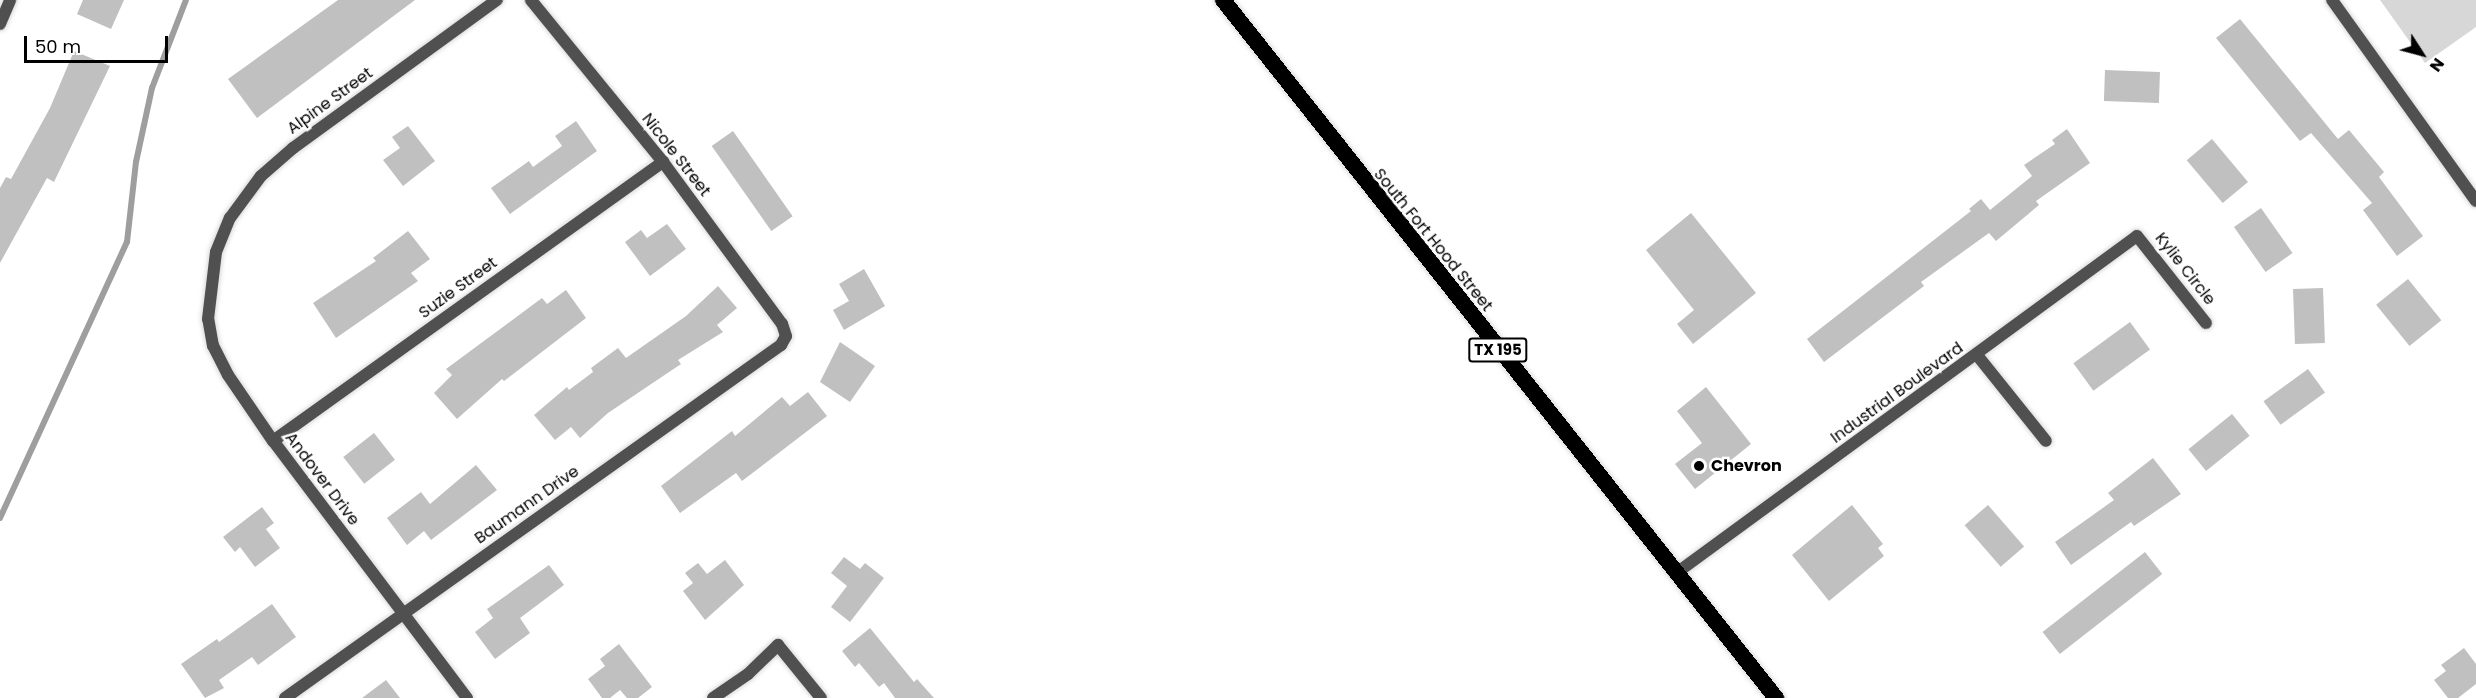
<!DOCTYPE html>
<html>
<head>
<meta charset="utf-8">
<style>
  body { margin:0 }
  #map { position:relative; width:2476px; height:698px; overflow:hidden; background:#fff; font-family:Poppins,sans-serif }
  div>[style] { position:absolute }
  .green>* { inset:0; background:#d7d7d7 }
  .stream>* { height:6px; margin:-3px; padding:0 3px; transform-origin:3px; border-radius:3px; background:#9e9e9e }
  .building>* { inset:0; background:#c0c0c0; transform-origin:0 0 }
  .roads { filter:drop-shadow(0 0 2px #dbdbdb) drop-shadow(0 0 2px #dbdbdb) }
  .minor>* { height:12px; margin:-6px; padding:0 6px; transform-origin:6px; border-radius:6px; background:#505050 }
  .tertiary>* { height:12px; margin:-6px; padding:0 6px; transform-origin:6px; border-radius:6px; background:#505050 }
  .trunk>* { height:16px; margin:-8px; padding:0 8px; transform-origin:8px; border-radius:8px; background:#000 }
  .dots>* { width:16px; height:16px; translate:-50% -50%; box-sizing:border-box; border:3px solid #fff; border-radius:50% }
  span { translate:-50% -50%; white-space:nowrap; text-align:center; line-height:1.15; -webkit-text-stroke:5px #fff; paint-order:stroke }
  .shield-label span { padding:2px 4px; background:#fff; border:2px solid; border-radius:4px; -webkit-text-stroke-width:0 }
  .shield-label { font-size:15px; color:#000; font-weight:700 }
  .street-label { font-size:16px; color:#000 }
  .poi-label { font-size:16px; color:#000; font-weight:700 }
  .left { translate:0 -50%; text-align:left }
  .north { position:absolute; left:2392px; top:24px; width:60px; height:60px; -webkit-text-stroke:4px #fff; paint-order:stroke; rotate:126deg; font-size:16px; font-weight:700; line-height:24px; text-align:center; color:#000 }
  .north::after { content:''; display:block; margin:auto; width:21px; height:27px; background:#000; clip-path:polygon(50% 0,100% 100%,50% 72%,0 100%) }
  .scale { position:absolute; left:24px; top:36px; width:144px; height:27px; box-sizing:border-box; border:3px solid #000; border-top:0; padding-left:8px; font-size:18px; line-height:21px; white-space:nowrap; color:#000; -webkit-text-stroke:4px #fff; paint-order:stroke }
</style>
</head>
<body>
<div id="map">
  <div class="green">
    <div style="clip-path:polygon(2380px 0,2476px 0,2476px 27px,2425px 63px)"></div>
  </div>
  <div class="stream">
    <div style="left:0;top:518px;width:304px;rotate:-65.3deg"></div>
    <div style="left:127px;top:242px;width:81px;rotate:-83.6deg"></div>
    <div style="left:136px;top:162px;width:76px;rotate:-77.8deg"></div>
    <div style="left:152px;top:88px;width:94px;rotate:-68.9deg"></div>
  </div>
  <div class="building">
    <div style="clip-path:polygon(83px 0,124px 0,111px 29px,77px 14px)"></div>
    <div style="clip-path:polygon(338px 0,415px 0,257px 118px,228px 79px)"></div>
    <div style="clip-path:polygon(2240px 19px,2338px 139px,2349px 130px,2384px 172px,2379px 177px,2423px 236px,2397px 256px,2363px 210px,2372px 203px,2311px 133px,2300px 141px,2216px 38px)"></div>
    <div style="clip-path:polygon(74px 51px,110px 66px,54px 182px,47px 178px,0 263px,0 188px,6px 177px,11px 179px,50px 108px)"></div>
    <div style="left:2105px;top:70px;width:55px;height:31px;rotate:2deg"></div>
    <div style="clip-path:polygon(576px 121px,597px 151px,510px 214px,491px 188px,529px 161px,533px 167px,562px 146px,555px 136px)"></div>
    <div style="clip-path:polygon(408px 126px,435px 161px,403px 186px,383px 160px,400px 148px,392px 137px)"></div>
    <div style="clip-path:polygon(2067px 129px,2090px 163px,2036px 201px,2039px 205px,1996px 241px,1989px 233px,1921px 282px,1924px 286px,1824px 362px,1807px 339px,1971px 211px,1969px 209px,1981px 199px,1990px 210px,2032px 176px,2024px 165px,2055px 144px,2052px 140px)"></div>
    <div style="left:733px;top:131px;width:104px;height:26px;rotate:55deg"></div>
    <div style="left:2212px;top:139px;width:56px;height:33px;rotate:50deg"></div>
    <div style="left:2261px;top:208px;width:55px;height:33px;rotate:55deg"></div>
    <div style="clip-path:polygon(1691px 213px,1756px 293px,1693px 344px,1677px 324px,1694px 310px,1646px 250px)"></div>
    <div style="clip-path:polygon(667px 224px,686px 249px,650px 276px,625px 242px,641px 230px,647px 238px)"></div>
    <div style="clip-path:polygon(408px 231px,430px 259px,411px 273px,418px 281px,336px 338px,313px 303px,376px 261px,373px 258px)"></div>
    <div style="clip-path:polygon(864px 269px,885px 306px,844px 330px,833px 310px,849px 301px,839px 284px)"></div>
    <div style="left:2408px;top:279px;width:53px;height:41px;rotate:51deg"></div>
    <div style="clip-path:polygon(718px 286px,737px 308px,717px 325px,723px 332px,678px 360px,681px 364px,608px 413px,580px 438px,571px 427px,555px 440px,534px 415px,567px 387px,569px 390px,593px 372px,591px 368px,618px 348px,626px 358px,686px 316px)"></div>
    <div style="left:2323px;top:288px;width:55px;height:30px;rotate:88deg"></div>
    <div style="clip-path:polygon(566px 290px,586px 318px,504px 381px,502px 379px,457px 419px,434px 393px,452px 375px,446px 369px,542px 298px,547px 304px)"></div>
    <div style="left:2130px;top:322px;width:34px;height:70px;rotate:54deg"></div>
    <div style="clip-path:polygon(840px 342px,875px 366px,850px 402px,820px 382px)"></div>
    <div style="left:2308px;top:369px;width:29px;height:55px;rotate:54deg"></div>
    <div style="clip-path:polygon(1706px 387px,1751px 444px,1695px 489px,1675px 464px,1702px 443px,1677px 411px)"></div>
    <div style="clip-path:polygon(808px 392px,827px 416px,742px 481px,736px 473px,680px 513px,661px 486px,732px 431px,735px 436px,782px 397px,790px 406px)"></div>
    <div style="left:2232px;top:414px;width:28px;height:56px;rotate:51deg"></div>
    <div style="left:374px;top:433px;width:34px;height:39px;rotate:52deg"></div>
    <div style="clip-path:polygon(2153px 458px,2181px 494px,2134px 526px,2131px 522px,2071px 565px,2055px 542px,2114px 500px,2108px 493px)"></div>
    <div style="clip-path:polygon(476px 465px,497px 490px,431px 540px,424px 531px,407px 545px,387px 518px,421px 492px,430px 504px)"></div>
    <div style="clip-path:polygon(1852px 505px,1883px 544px,1878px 548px,1884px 556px,1829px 601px,1792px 555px)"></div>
    <div style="left:1988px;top:505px;width:55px;height:31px;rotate:49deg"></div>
    <div style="clip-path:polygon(262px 507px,274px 523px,266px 529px,280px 548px,255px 567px,240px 547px,235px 552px,223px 537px)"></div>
    <div style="left:2145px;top:552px;width:28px;height:130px;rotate:52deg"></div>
    <div style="clip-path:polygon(844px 557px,860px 569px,865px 563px,884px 578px,850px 622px,831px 607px,847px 586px,831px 573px)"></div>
    <div style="clip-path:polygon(725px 560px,744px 585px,705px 620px,683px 591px,693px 583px,685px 573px,698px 563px,707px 574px)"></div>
    <div style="clip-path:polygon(549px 565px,564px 585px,520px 618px,530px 633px,495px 659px,475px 632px,493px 618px,487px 609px)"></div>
    <div style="clip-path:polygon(272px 604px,296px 637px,258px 665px,252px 657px,219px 680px,224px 688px,205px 698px,181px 664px,217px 639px,219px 642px)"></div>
    <div style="clip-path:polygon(870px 628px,914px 682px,917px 679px,934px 698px,895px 698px,884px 683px,879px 687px,859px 663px,855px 667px,842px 651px)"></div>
    <div style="clip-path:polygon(619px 644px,652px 687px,638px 698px,627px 698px,620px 690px,610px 698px,602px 698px,588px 679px,605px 666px,600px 659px)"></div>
    <div style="clip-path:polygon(2464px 648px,2476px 664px,2476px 684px,2458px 698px,2448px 698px,2434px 680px,2446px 671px,2441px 665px)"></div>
    <div style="clip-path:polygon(386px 680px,400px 698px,362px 698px)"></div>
  </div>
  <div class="roads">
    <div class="minor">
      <div style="left:0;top:24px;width:26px;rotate:-67deg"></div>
      <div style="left:1977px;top:355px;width:110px;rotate:51.3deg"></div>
      <div style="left:273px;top:441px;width:480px;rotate:-35.6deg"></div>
      <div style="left:1675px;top:574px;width:572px;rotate:-36.19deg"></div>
      <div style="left:2137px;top:236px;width:111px;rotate:51.6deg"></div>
      <div style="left:285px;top:698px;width:609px;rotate:-35.44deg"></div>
      <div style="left:781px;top:345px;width:10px;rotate:-61deg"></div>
      <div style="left:786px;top:336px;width:13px;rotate:-108deg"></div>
      <div style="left:782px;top:324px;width:201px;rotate:-126.3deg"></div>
      <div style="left:663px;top:162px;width:209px;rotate:-129.2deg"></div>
      <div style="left:467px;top:698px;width:322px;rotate:-127deg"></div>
      <div style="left:273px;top:441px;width:80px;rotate:-124.3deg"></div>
      <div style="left:228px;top:375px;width:33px;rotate:-117deg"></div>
      <div style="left:213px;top:346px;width:27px;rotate:-100deg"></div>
      <div style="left:208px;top:319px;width:67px;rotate:-83.2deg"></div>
      <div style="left:216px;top:252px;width:37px;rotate:-68deg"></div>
      <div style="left:230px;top:218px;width:52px;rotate:-53.6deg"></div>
      <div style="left:261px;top:176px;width:43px;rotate:-41.2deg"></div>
      <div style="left:293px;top:148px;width:252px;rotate:-36deg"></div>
      <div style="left:713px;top:698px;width:42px;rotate:-34.4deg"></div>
      <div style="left:748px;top:674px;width:42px;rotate:-44deg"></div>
      <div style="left:778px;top:645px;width:68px;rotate:50.9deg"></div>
    </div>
    <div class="tertiary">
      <div style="left:2332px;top:0;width:247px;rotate:54.4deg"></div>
    </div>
    <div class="trunk">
      <div style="left:1223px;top:0;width:891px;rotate:51.61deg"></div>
    </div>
  </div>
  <div class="dots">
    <div style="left:1699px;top:466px;background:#000"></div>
  </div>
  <div class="shield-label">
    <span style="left:1498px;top:350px">TX 195</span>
  </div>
  <div class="street-label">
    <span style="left:330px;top:101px;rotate:-36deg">Alpine Street</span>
    <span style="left:676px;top:155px;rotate:52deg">Nicole Street</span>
    <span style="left:1433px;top:240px;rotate:51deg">South Fort Hood Street</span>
    <span style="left:2185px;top:269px;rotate:52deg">Kylie Circle</span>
    <span style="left:458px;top:288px;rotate:-36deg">Suzie Street</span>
    <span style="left:1897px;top:393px;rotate:-36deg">Industrial Boulevard</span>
    <span style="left:322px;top:479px;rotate:53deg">Andover Drive</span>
    <span style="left:527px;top:505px;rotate:-35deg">Baumann Drive</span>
  </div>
  <div class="poi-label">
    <span class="left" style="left:1711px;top:466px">Chevron</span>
  </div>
  <div class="north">N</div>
  <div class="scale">50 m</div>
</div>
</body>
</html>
